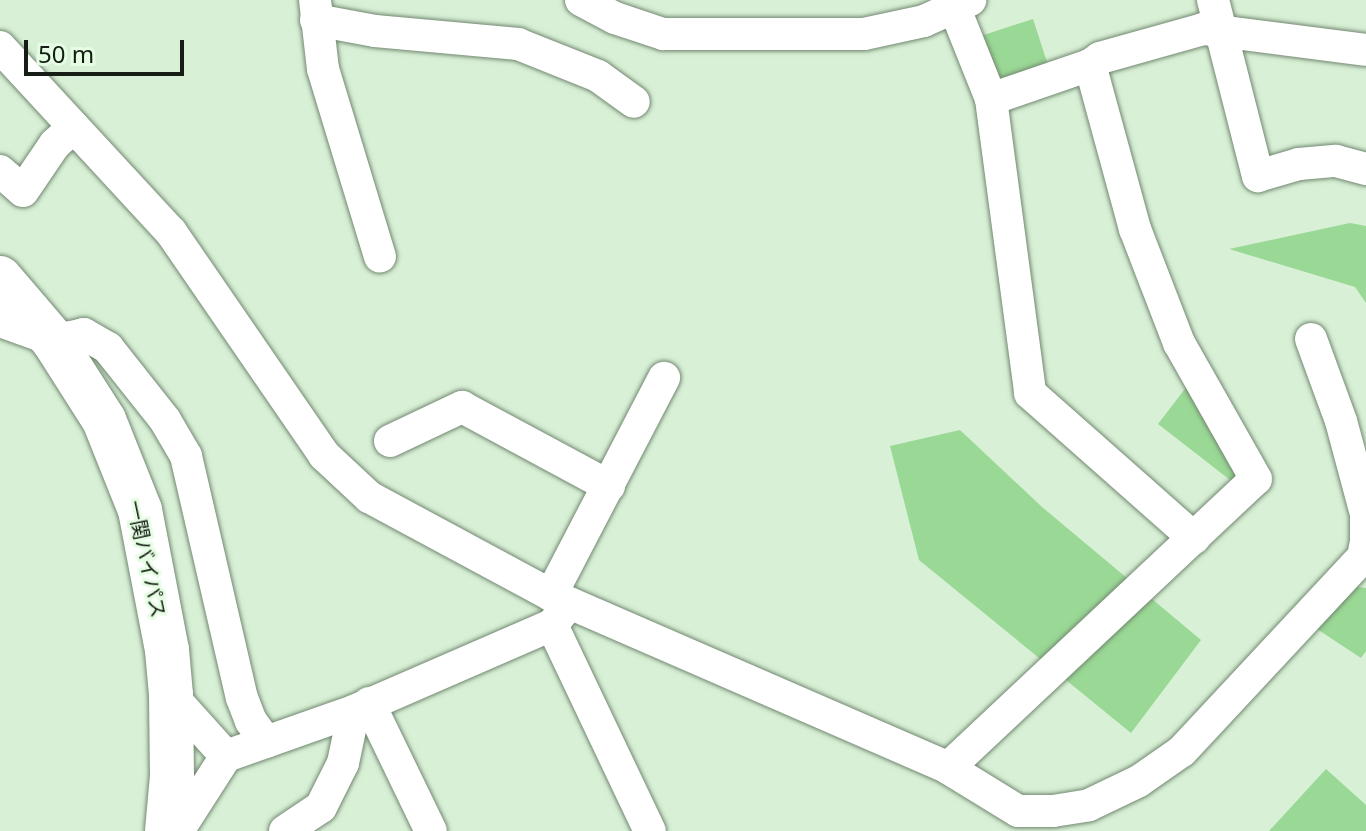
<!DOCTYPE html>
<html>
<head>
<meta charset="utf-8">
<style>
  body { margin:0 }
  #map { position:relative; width:1366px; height:831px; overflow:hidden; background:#d8f0d6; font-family:"Noto Sans","Noto Sans JP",sans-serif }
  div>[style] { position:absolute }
  .green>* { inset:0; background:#9ad895; transform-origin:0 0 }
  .roads { filter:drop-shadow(0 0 2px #728871) drop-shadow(0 0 2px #728871) }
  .minor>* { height:32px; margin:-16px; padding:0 16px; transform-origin:16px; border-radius:16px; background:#fff }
  .highway>* { height:44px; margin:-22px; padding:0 22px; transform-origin:22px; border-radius:22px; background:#fff }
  span { translate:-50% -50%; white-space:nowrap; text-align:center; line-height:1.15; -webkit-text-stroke:6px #e5fde3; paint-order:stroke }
  .street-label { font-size:20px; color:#151d14 }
  .scale { position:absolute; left:24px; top:40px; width:160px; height:36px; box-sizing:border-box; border:4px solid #151d14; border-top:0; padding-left:10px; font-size:24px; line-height:28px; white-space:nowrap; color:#151d14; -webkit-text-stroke:6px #e5fde3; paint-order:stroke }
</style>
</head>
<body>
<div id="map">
  <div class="green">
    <div style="left:1033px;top:19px;width:51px;height:59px;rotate:72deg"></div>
    <div style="clip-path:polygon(1350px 223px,1366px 226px,1366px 303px,1355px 287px,1229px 249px)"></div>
    <div style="clip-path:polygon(1191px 381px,1242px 475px,1234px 483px,1158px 424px)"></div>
    <div style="clip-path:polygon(960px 430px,1042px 507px,1201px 640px,1131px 733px,919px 560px,890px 446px)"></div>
    <div style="clip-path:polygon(1349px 586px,1366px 588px,1366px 651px,1361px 658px,1314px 627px)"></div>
    <div style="clip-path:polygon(1326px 769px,1366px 805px,1366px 831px,1269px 831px)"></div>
  </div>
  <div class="roads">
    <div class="minor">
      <div style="left:315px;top:0;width:69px;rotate:83.4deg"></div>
      <div style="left:323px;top:69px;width:196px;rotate:73.1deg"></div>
      <div style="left:581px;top:0;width:38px;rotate:28deg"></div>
      <div style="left:615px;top:18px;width:51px;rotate:18.4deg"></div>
      <div style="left:663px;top:34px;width:201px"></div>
      <div style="left:864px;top:34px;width:61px;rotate:-12.2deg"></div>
      <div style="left:924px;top:21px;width:51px;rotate:-24.5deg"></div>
      <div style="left:1213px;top:0;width:182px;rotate:75.7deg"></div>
      <div style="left:1258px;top:176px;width:43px;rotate:-16.3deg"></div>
      <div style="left:1299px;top:164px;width:37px;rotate:-5deg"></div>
      <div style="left:1336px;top:161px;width:31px;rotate:15deg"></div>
      <div style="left:955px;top:9px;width:97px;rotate:68.2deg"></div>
      <div style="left:991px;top:99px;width:297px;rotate:82.4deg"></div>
      <div style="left:1030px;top:393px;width:219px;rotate:41.5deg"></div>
      <div style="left:316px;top:20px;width:60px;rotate:10.6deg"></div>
      <div style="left:375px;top:31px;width:144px;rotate:5.2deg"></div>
      <div style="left:518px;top:44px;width:86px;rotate:21.8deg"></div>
      <div style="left:598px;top:76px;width:44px;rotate:35.8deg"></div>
      <div style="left:0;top:47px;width:252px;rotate:47.3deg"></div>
      <div style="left:171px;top:232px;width:270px;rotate:55.5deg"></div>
      <div style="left:324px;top:455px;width:62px;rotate:43deg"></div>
      <div style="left:369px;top:497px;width:207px;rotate:28.3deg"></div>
      <div style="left:551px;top:595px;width:433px;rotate:23.5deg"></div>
      <div style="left:948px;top:768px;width:82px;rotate:31.6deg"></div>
      <div style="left:1018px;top:811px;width:35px"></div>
      <div style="left:1053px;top:811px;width:36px;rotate:-9deg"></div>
      <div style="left:1089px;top:805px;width:55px;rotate:-25.6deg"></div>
      <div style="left:1139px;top:781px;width:52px;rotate:-34.9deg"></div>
      <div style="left:1182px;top:751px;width:265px;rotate:-47deg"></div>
      <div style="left:1363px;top:557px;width:15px;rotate:-79deg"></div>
      <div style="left:991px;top:99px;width:105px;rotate:-19deg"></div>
      <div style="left:1090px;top:65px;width:12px;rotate:-35deg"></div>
      <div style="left:1100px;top:58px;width:107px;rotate:-15.7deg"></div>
      <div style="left:1203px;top:29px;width:164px;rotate:7.3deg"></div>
      <div style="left:0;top:171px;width:30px;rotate:41deg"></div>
      <div style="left:23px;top:191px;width:57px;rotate:-55.8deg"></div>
      <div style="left:55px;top:144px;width:25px;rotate:-42deg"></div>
      <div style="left:0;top:321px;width:56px;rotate:19.7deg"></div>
      <div style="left:1311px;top:339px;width:87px;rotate:69.9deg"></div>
      <div style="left:1341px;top:421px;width:96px;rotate:75deg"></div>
      <div style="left:1366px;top:514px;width:27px;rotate:90deg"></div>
      <div style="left:58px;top:348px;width:17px;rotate:-40deg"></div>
      <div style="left:71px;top:337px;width:13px;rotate:-13deg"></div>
      <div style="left:84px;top:334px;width:28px;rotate:30deg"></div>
      <div style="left:108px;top:348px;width:92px;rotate:51.6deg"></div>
      <div style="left:165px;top:420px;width:42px;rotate:59.7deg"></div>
      <div style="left:186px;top:456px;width:248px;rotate:77deg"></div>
      <div style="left:242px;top:698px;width:25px;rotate:69deg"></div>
      <div style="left:251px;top:721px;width:26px;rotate:54deg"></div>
      <div style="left:390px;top:441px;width:80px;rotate:-25.3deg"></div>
      <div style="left:462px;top:407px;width:167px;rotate:28.3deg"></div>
      <div style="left:551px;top:595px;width:245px;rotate:-62.5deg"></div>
      <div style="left:552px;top:625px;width:228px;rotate:64.6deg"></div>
      <div style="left:171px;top:695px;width:82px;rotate:48deg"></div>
      <div style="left:226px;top:756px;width:136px;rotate:-19.4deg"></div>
      <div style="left:354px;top:711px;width:216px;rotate:-23.5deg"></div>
      <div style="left:552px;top:625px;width:28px;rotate:-51deg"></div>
      <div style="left:369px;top:703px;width:142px;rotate:64.2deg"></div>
      <div style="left:948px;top:768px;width:422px;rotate:-43.2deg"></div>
      <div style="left:1256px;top:479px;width:156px;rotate:-119.5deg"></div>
      <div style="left:1179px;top:343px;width:122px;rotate:-111.1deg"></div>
      <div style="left:1135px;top:229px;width:170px;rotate:-105.3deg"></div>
      <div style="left:178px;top:831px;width:89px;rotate:-57.4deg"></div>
      <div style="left:285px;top:831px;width:43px;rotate:-33.7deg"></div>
      <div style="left:321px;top:807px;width:49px;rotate:-63.4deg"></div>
      <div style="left:343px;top:763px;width:53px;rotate:-78.1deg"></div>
    </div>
    <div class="highway">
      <div style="left:0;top:278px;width:82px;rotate:49.5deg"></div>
      <div style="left:53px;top:340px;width:95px;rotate:57.5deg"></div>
      <div style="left:104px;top:420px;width:97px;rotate:68.2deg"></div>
      <div style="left:140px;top:510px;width:143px;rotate:79.1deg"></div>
      <div style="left:167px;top:650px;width:45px;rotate:84.9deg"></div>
      <div style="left:171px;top:695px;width:81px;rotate:89.3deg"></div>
      <div style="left:172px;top:776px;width:55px;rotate:95.2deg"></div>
    </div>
  </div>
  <div class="street-label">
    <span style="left:147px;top:559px;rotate:78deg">一関バイパス</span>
  </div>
  <div class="scale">50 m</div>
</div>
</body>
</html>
